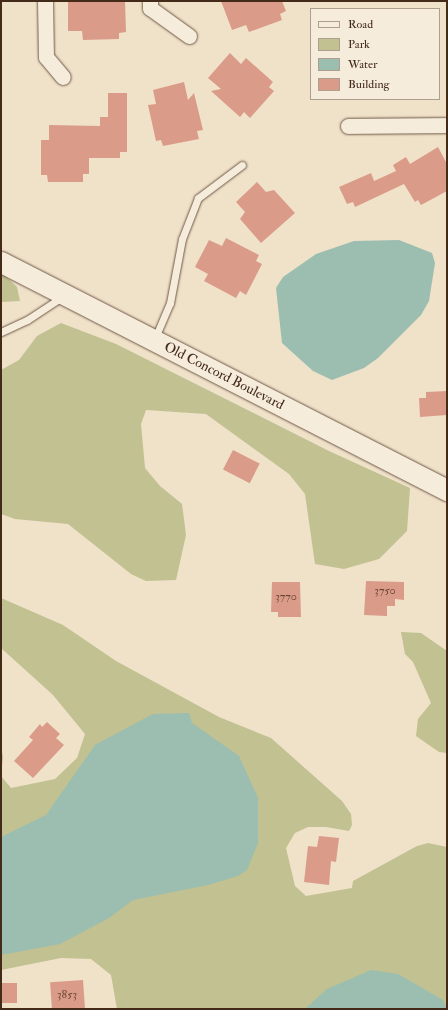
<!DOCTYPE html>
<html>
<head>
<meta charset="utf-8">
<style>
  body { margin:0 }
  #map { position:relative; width:448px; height:1010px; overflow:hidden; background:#f0e1c9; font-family:"IM FELL Double Pica",serif }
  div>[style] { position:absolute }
  .green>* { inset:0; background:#c1c191 }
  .water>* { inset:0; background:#9bbeb0 }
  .building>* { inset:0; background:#db9b89; transform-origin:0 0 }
  .roads { filter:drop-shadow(0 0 1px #6f5845) drop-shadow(0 0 1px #6f5845) }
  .lane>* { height:7px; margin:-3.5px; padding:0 3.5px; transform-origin:3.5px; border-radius:3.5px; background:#f5ecdc }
  .street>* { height:15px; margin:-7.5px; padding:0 7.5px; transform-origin:7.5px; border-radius:7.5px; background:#f5ecdc }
  .secondary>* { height:21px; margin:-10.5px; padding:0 10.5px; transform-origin:10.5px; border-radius:10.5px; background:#f5ecdc }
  span { translate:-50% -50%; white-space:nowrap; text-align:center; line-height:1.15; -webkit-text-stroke:3px #f5ecdc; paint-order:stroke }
  .number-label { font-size:12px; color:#6a4635 }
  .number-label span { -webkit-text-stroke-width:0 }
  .street-label { font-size:14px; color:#442a19 }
  .frame { position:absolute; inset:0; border:2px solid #442a19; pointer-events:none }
  .legend { position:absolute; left:310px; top:8px; width:130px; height:92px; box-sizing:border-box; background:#f5ecdc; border:1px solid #ae9e8e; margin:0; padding:5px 7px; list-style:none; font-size:12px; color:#442a19 }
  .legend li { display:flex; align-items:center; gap:8px; height:20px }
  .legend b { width:20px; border:1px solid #ae9e8e }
</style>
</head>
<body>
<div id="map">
  <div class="green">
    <div style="clip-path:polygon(1px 272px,17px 287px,20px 301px,1px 302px)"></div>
    <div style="clip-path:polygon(61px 323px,116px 344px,329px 451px,410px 488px,407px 531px,379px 559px,344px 569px,315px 564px,305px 494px,289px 474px,206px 414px,146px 410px,141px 424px,145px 468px,160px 486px,182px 504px,186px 535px,176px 580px,146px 581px,131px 574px,68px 524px,15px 519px,1px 514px,1px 370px,19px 360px,37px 336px)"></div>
    <div style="clip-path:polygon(1px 598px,63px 625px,116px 661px,219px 717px,271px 738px,342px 801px,351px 814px,352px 825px,349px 831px,326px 827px,308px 827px,295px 833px,286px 848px,295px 886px,306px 896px,352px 888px,353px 881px,417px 846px,428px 843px,447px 847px,447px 1009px,117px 1009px,111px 975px,91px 959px,61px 958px,1px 970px,1px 746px,3px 757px,1px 776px,11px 788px,55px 779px,77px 758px,85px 734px,53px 695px,1px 648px)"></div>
    <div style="clip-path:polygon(401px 632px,421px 633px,447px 651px,447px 753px,439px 752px,416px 736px,418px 719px,431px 703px,413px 662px,405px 654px)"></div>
  </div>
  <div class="water">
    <div style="clip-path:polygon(399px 240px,432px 253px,435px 263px,429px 301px,421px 315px,378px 358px,364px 368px,332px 380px,313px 371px,282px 343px,276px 288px,283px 277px,316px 254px,354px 241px)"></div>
    <div style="clip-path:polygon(189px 713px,192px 723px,239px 756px,258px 798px,258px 843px,247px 870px,238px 876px,208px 885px,133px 900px,109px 918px,60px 944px,1px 955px,1px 837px,46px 815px,95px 745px,153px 714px)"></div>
    <div style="clip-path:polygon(371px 970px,398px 974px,443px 1000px,447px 1009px,305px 1009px,327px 989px)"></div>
  </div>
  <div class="building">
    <div style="clip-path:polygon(68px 1px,125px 1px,126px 32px,119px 33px,119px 39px,83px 40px,82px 31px,68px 31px)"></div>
    <div style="clip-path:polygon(221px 1px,282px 1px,286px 11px,280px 14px,282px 20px,249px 32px,246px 25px,232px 30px)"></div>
    <div style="clip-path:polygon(230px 53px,241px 64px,246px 58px,273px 82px,269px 87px,274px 91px,250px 118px,244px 112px,240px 117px,211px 91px,221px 89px,208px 78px)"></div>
    <div style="clip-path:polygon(184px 82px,188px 100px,194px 93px,203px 130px,197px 131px,199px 139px,163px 146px,161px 140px,156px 141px,148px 105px,156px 104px,153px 90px)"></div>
    <div style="clip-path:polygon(108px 93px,127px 93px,127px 152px,120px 152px,120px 158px,89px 158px,89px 174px,83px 174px,83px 182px,48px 182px,47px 175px,41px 175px,41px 140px,49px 140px,49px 125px,100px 126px,100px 117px,108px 117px)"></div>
    <div style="clip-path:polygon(438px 147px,447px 164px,447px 191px,421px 205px,418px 200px,415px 202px,404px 184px,355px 207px,353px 202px,347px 204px,339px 187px,371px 173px,374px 181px,396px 171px,393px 165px,406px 157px,410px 164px)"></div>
    <div style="clip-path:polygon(257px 182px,266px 192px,274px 190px,295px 213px,261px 243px,240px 219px,245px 212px,236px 202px)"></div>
    <div style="clip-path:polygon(226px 238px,259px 255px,256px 261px,262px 264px,246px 295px,240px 291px,236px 298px,204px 281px,208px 274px,195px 267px,209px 240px,222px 246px)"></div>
    <div style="clip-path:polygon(447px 391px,447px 415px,420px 417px,419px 398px,426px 398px,426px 392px)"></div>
    <div style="left:233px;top:450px;width:30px;height:22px;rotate:27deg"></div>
    <div style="clip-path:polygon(366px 581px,404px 582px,404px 600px,395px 599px,395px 606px,387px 606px,387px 616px,364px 615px)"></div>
    <div style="clip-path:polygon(272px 582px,300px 582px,301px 617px,278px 617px,278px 612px,271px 612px)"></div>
    <div style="clip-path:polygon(47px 722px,60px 734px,56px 738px,64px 745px,33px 778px,14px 761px,33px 740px,29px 737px,40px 724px,42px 727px)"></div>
    <div style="clip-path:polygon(319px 836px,339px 838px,336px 862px,331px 861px,329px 885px,304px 882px,308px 846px,317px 847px)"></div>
    <div style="left:83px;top:980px;width:29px;height:33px;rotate:86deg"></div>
    <div style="left:1px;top:983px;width:16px;height:20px"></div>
  </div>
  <div class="roads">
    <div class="lane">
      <div style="left:1px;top:332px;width:29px;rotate:-25deg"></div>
      <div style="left:27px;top:320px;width:42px;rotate:-33.3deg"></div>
      <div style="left:155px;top:338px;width:38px;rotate:-67deg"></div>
      <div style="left:170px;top:303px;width:65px;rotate:-79.4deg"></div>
      <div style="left:182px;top:239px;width:44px;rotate:-68.7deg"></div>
      <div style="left:198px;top:198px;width:55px;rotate:-36.9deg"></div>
    </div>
    <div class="street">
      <div style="left:45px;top:1px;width:56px;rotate:89deg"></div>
      <div style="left:46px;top:57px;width:26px;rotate:50deg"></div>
      <div style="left:150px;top:1px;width:7px;rotate:90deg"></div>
      <div style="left:150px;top:8px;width:48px;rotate:35.7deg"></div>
      <div style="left:348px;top:126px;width:99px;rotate:-0.6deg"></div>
    </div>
    <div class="secondary">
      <div style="left:1px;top:262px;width:501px;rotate:27.08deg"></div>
    </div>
  </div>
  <div class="number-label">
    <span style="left:385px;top:591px">3750</span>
    <span style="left:286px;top:597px">3770</span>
    <span style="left:67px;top:995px">3853</span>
  </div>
  <div class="street-label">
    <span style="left:224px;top:376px;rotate:27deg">Old Concord Boulevard</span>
  </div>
  <div class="frame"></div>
  <ul class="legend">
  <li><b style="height:5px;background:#f5ecdc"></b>Road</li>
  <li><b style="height:11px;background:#c1c191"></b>Park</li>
  <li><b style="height:11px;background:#9bbeb0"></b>Water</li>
  <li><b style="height:11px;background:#db9b89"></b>Building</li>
  </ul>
</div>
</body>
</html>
